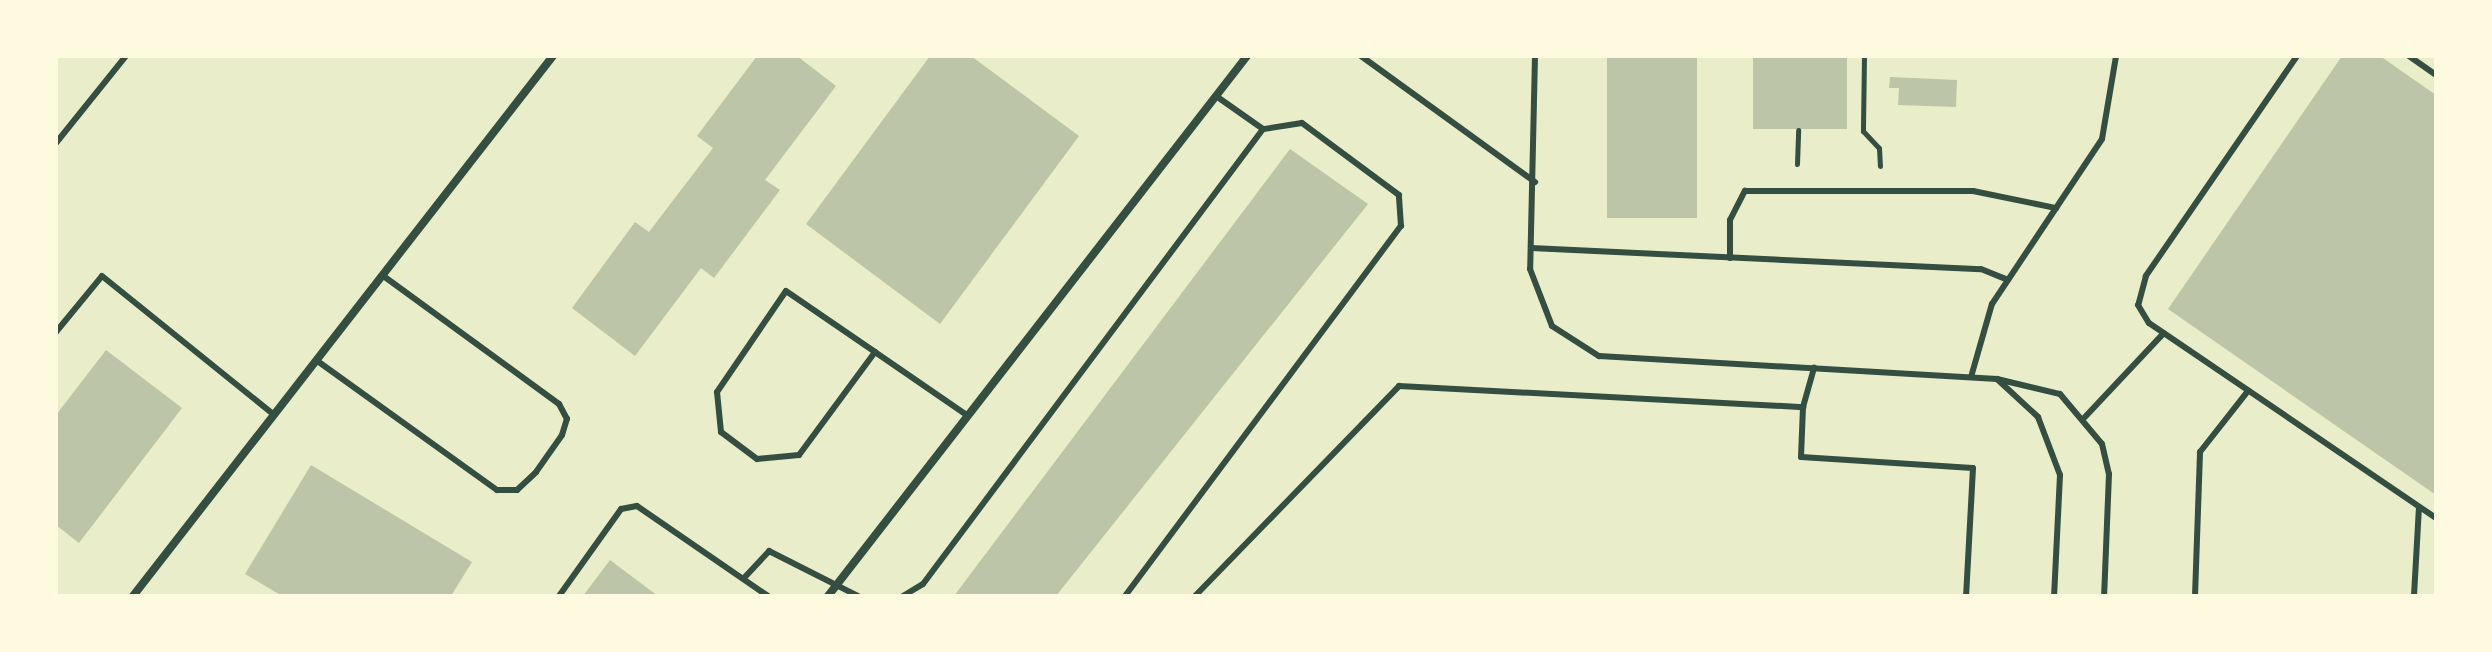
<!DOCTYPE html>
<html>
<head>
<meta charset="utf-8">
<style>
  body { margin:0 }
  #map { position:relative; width:2492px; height:652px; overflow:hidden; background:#e9edc9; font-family:"Zilla Slab",serif }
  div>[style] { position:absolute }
  .building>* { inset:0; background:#bcc5a7; transform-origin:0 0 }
  .path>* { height:5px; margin:-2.5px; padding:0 2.5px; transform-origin:2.5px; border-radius:2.5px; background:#344e41 }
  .service>* { height:6px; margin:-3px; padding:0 3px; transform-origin:3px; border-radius:3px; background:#344e41 }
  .minor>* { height:8px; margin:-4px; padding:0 4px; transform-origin:4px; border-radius:4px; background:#344e41 }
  span { translate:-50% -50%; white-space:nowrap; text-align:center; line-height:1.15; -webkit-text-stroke:8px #fefae0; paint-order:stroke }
  .frame { position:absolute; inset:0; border:58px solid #fefae0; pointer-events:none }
</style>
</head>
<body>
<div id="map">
  <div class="building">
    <div style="clip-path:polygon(757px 56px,797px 56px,836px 86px,765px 180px,780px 190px,714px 278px,701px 268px,635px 356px,572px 308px,635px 222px,649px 232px,713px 148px,697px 136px)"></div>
    <div style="clip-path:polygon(930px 56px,971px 56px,1079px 136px,940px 324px,806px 224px)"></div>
    <div style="left:1607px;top:56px;width:90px;height:162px"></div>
    <div style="left:1753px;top:56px;width:94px;height:73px"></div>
    <div style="clip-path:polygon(2342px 56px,2380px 56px,2436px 95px,2436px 495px,2168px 309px)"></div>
    <div style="clip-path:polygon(1890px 77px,1957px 80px,1956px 107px,1898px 105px,1899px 88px,1889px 88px)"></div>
    <div style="clip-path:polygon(1290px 149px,1368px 204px,1056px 596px,954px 596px)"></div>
    <div style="clip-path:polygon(106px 350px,182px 408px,79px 543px,56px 525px,56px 415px)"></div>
    <div style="clip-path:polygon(311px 465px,472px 562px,451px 596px,282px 596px,245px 574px)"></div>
    <div style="clip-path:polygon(610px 560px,658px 596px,583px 596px)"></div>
  </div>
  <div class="path">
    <div style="left:1864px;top:56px;width:75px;rotate:90.8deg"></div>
    <div style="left:1863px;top:131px;width:23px;rotate:47deg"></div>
    <div style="left:1879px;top:148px;width:18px;rotate:87deg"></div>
    <div style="left:1797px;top:164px;width:34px;rotate:-88deg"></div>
  </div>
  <div class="service">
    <div style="left:1361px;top:56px;width:215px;rotate:35.9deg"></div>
    <div style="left:1535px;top:56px;width:213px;rotate:91.3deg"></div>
    <div style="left:1530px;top:269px;width:61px;rotate:68.9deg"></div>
    <div style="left:1552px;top:326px;width:56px;rotate:32.6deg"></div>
    <div style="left:1599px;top:356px;width:399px;rotate:3.3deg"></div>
    <div style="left:1997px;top:379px;width:65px;rotate:13.4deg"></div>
    <div style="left:2060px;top:394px;width:65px;rotate:50deg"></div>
    <div style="left:2102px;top:444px;width:31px;rotate:77deg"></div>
    <div style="left:2109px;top:474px;width:122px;rotate:92.3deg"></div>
    <div style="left:2297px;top:56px;width:267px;rotate:124.5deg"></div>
    <div style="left:2146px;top:276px;width:30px;rotate:105deg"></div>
    <div style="left:2138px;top:305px;width:21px;rotate:59deg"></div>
    <div style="left:2149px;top:323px;width:347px;rotate:34.2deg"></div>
    <div style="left:2409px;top:56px;width:33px;rotate:35deg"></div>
    <div style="left:56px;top:143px;width:112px;rotate:-51.2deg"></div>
    <div style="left:1531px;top:248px;width:450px;rotate:2.7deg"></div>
    <div style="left:1981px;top:269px;width:29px;rotate:22deg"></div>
    <div style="left:1730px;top:258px;width:38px;rotate:-90deg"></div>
    <div style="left:1730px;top:220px;width:33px;rotate:-63deg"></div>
    <div style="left:1745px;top:191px;width:228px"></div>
    <div style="left:1973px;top:191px;width:85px;rotate:11.6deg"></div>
    <div style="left:56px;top:332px;width:72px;rotate:-50.6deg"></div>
    <div style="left:102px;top:276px;width:220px;rotate:38.9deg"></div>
    <div style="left:875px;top:352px;width:128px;rotate:126.4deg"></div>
    <div style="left:799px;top:455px;width:42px;rotate:174.6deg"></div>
    <div style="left:757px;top:459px;width:45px;rotate:-143.1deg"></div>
    <div style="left:721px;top:432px;width:40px;rotate:-95.7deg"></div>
    <div style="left:717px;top:392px;width:122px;rotate:-55.7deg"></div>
    <div style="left:786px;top:291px;width:108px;rotate:34.4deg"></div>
    <div style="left:875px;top:352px;width:113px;rotate:34.5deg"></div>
    <div style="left:316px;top:360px;width:223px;rotate:35.7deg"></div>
    <div style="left:497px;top:490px;width:20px"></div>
    <div style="left:517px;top:490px;width:26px;rotate:-43deg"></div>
    <div style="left:536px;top:472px;width:45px;rotate:-54.9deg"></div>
    <div style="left:562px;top:435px;width:17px;rotate:-73deg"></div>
    <div style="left:567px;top:419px;width:17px;rotate:-118deg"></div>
    <div style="left:559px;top:404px;width:219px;rotate:-143.9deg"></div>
    <div style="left:1971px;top:377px;width:76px;rotate:-74deg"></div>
    <div style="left:1992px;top:304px;width:198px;rotate:-56.3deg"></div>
    <div style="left:2102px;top:139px;width:84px;rotate:-80.4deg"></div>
    <div style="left:1997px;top:379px;width:56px;rotate:42.8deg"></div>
    <div style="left:2038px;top:417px;width:62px;rotate:69.2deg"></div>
    <div style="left:2060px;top:475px;width:121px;rotate:92.8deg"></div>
    <div style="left:1803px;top:407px;width:50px;rotate:92.3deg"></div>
    <div style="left:1801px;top:457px;width:172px;rotate:3.7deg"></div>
    <div style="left:1973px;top:468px;width:128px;rotate:93.1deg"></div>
    <div style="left:2085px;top:417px;width:115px;rotate:-46.8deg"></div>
    <div style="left:744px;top:578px;width:37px;rotate:-47deg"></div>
    <div style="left:769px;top:551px;width:100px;rotate:26.8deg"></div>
    <div style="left:559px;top:596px;width:107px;rotate:-54.5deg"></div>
    <div style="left:621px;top:509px;width:16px;rotate:-11deg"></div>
    <div style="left:637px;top:506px;width:159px;rotate:34.5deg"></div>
    <div style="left:903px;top:596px;width:23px;rotate:-31deg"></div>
    <div style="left:923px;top:584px;width:568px;rotate:-53.23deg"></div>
    <div style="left:1125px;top:596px;width:462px;rotate:-53.3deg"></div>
    <div style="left:1401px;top:226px;width:31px;rotate:-94deg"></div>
    <div style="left:1399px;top:195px;width:121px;rotate:-143.4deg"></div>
    <div style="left:1302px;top:123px;width:39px;rotate:171deg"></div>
    <div style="left:1263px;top:129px;width:57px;rotate:-144.9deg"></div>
    <div style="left:1195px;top:596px;width:293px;rotate:-45.8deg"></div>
    <div style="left:1399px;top:386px;width:405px;rotate:3deg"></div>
    <div style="left:1803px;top:407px;width:41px;rotate:-74.2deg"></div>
    <div style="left:2195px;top:596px;width:144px;rotate:-88deg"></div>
    <div style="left:2200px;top:452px;width:78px;rotate:-51.8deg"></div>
    <div style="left:2414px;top:596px;width:89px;rotate:-86.8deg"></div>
  </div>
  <div class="minor">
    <div style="left:133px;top:596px;width:684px;rotate:-52.13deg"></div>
    <div style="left:828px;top:596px;width:683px;rotate:-52.19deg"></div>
  </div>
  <div class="frame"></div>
</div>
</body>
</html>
